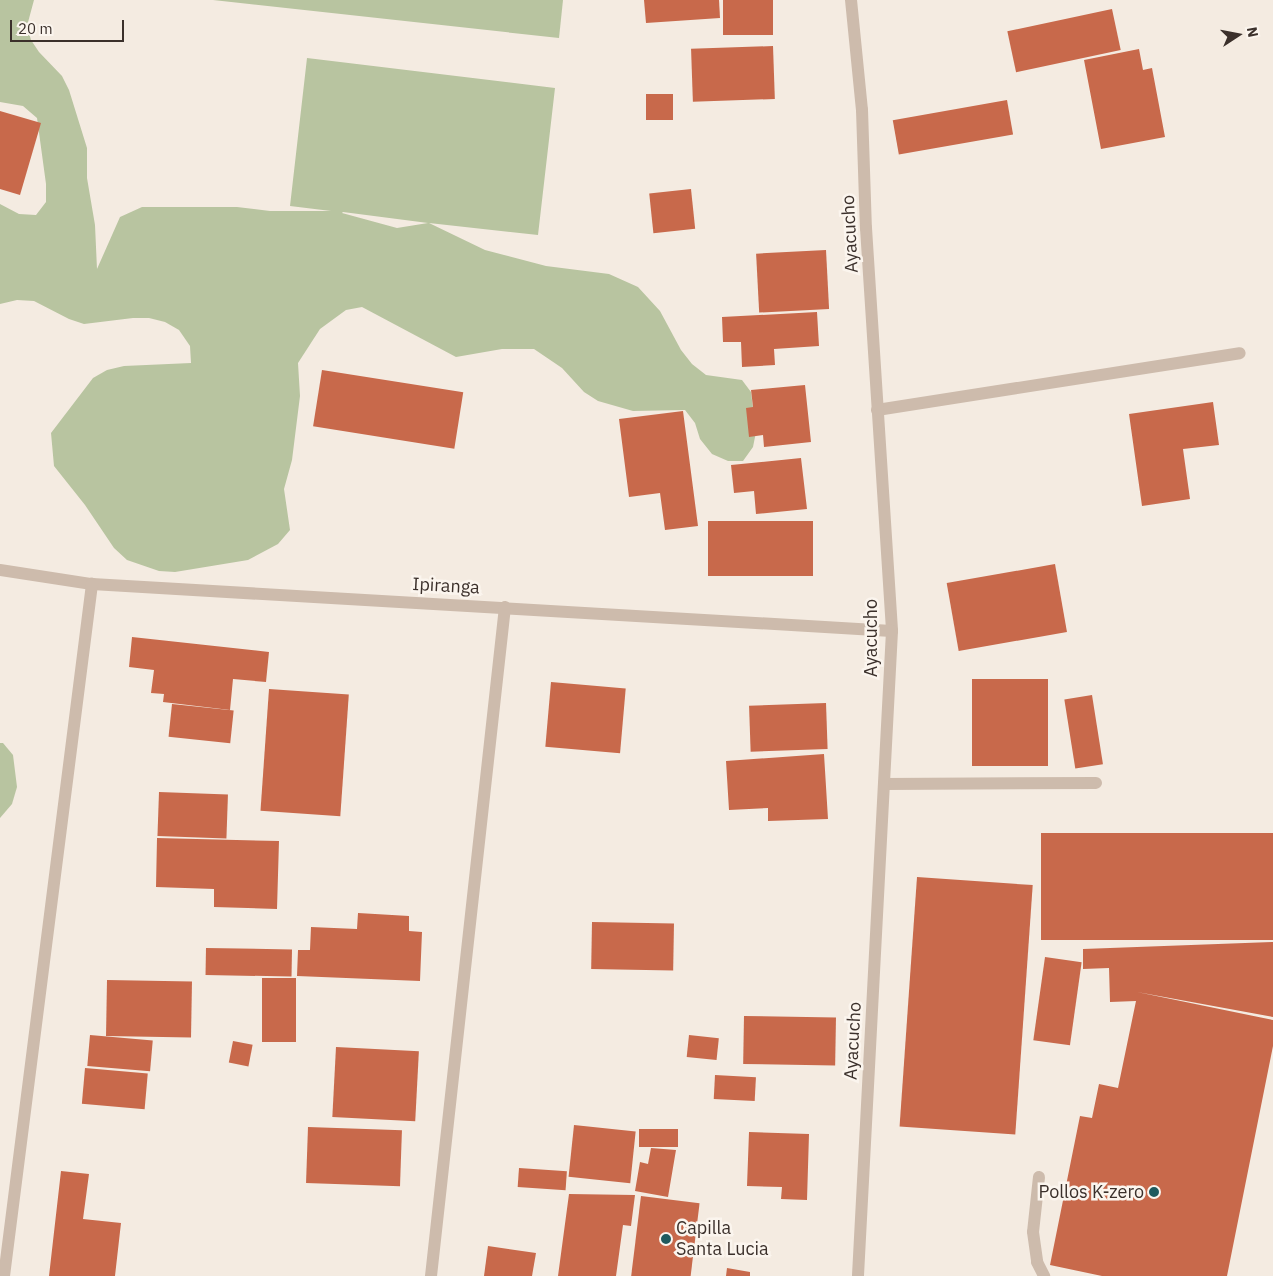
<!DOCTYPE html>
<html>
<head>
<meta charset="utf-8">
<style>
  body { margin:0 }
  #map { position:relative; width:1273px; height:1276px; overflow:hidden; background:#f4ebe1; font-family:"IBM Plex Sans",sans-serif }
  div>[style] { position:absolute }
  .green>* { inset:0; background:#b8c4a0 }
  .building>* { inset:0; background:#c8694b; transform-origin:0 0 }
  .lane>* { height:12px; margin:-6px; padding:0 6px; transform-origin:6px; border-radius:6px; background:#cdbbac }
  .street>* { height:12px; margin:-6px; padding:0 6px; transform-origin:6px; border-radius:6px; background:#cdbbac }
  .dots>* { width:14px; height:14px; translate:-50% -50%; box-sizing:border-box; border:2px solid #fbf5ee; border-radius:50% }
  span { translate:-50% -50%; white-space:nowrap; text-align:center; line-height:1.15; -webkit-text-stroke:5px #fbf5ee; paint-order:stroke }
  .street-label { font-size:18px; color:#3b302b }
  .poi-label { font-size:18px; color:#3b302b }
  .right { translate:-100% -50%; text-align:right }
  .left { translate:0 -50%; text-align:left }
  .north { position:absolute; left:1213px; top:10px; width:50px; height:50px; -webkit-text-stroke:4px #fbf5ee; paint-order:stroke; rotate:79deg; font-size:14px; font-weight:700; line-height:20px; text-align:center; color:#3b302b }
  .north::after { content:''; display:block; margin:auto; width:18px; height:22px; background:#3b302b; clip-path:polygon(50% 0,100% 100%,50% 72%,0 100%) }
  .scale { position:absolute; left:10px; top:20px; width:114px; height:22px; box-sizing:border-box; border:2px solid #3b302b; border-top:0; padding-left:6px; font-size:15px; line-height:18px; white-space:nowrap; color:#3b302b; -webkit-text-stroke:4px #fbf5ee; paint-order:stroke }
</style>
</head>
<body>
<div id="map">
  <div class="green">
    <div style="clip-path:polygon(evenodd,0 0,34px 0,27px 26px,31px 40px,39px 52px,62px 76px,69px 90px,87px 148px,87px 178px,95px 225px,97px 269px,120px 217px,142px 207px,237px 207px,270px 211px,331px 211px,290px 206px,307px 58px,555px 88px,538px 235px,429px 223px,485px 250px,546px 266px,609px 274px,638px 287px,660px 311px,681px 350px,692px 364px,706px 375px,742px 380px,751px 392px,756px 432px,753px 447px,743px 461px,728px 461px,712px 454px,700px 439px,695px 423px,685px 410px,633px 411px,598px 401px,584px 392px,562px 368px,534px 349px,502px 349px,456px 357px,362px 307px,346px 310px,320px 329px,298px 363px,300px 396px,292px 460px,284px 489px,290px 530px,278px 544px,248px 560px,175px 572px,159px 571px,127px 560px,114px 548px,85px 505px,54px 466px,51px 433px,93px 378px,107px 370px,124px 366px,191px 363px,190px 346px,179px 330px,165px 322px,149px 318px,133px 318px,84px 324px,69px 319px,34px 301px,17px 300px,0 304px,0 204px,19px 214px,36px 215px,46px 202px,46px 184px,37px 118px,23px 106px,0 102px,0 0,342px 213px,343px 212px,428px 223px,397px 228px,342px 213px)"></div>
    <div style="clip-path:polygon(213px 0,563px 0,559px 38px)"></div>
    <div style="clip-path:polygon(0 743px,3px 743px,13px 755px,17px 787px,12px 804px,0 818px)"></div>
  </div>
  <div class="building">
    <div style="clip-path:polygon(644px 0,719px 0,720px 18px,646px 23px)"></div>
    <div style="left:723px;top:0;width:50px;height:35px"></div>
    <div style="left:1112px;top:9px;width:42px;height:107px;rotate:78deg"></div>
    <div style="left:773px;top:46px;width:53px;height:82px;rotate:88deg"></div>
    <div style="clip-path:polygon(1139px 49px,1143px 70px,1152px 68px,1165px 137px,1101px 149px,1084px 60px)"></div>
    <div style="left:646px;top:94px;width:27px;height:26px"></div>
    <div style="left:1007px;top:100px;width:35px;height:116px;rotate:80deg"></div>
    <div style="clip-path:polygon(0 111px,41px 123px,20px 195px,0 189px)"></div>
    <div style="left:691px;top:189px;width:40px;height:42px;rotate:84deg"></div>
    <div style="left:826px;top:250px;width:59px;height:70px;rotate:87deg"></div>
    <div style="clip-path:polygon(817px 312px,819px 346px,774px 349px,775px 365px,742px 367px,741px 342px,723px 342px,722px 317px)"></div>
    <div style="left:322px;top:370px;width:143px;height:57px;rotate:9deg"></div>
    <div style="clip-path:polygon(805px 385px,811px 442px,764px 447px,763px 435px,749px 437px,746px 408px,753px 407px,751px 390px)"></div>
    <div style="clip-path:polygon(1213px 402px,1219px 445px,1183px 449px,1190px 499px,1142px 506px,1129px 414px)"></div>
    <div style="clip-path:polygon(683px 411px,698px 526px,665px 530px,660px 493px,629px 497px,619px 419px)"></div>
    <div style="clip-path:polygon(801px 458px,807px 509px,756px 514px,754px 491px,734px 493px,731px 465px)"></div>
    <div style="left:708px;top:521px;width:105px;height:55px"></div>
    <div style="left:1055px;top:564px;width:69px;height:110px;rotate:80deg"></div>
    <div style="clip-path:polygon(132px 637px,269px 652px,266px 682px,233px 679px,230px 710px,163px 702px,164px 694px,151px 693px,154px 670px,129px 667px)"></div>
    <div style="left:972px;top:679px;width:76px;height:87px"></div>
    <div style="left:551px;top:682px;width:75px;height:65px;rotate:5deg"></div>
    <div style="left:269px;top:689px;width:80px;height:122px;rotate:4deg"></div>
    <div style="left:1092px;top:695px;width:70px;height:28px;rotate:81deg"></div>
    <div style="left:826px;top:703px;width:46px;height:77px;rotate:88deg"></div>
    <div style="left:172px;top:704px;width:62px;height:33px;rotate:6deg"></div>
    <div style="clip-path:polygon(824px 754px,828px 819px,768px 821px,768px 808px,729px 810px,726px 761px)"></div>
    <div style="left:159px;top:792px;width:69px;height:44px;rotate:2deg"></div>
    <div style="left:1273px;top:833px;width:107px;height:232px;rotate:90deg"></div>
    <div style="clip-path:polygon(157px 838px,279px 841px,277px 909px,214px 907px,214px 889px,156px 887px)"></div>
    <div style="left:917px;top:877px;width:116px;height:250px;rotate:4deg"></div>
    <div style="clip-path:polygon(358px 913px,409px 916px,409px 931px,422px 932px,420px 981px,297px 976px,298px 950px,310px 950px,311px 927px,357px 929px)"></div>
    <div style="left:592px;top:922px;width:82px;height:47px;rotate:1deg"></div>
    <div style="clip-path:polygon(1273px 942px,1273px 1017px,1137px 992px,1273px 1020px,1273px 1046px,1227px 1276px,1102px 1276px,1050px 1265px,1080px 1116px,1092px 1118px,1099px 1084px,1118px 1088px,1136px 1001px,1110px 1002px,1109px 968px,1083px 969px,1083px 949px)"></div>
    <div style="left:206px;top:948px;width:86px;height:27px;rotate:1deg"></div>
    <div style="left:1045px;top:957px;width:37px;height:84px;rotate:8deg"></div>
    <div style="left:262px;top:978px;width:34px;height:64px"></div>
    <div style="left:107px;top:980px;width:85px;height:56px;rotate:1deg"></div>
    <div style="left:744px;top:1016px;width:92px;height:48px;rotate:1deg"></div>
    <div style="left:90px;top:1035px;width:63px;height:31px;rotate:5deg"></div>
    <div style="left:689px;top:1035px;width:30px;height:22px;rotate:6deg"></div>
    <div style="left:233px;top:1041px;width:20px;height:22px;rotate:11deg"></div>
    <div style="left:336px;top:1047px;width:83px;height:70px;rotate:3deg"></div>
    <div style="left:85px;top:1068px;width:63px;height:36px;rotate:5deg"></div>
    <div style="left:715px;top:1075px;width:41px;height:24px;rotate:3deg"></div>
    <div style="left:574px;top:1125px;width:62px;height:52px;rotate:6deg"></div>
    <div style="left:308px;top:1127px;width:94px;height:56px;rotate:2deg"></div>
    <div style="left:639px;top:1129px;width:39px;height:18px"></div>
    <div style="clip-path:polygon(749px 1132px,809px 1134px,807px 1200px,781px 1199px,782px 1187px,747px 1186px)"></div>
    <div style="clip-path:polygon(651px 1148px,676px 1150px,668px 1197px,635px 1191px,640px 1162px,648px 1164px)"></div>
    <div style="left:519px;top:1168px;width:48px;height:19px;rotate:4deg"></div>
    <div style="clip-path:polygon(61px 1171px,89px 1174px,83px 1219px,121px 1223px,115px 1276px,49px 1276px)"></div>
    <div style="clip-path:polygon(569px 1194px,635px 1195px,631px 1226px,623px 1225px,616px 1276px,558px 1276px)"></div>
    <div style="left:641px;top:1196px;width:59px;height:81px;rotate:7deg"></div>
    <div style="clip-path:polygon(488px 1246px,536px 1253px,532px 1276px,484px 1276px)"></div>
    <div style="clip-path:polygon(727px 1268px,750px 1272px,750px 1276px,726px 1276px)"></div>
  </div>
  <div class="lane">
    <div style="left:877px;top:410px;width:367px;rotate:-8.9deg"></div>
    <div style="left:884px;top:784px;width:212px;rotate:-0.3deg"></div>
    <div style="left:1039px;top:1177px;width:55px;rotate:96.2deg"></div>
    <div style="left:1033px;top:1232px;width:30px;rotate:82deg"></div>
    <div style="left:1037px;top:1262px;width:16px;rotate:63deg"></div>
  </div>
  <div class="street">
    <div style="left:851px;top:0;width:111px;rotate:84.3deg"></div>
    <div style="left:862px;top:110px;width:118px;rotate:88.1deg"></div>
    <div style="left:866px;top:228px;width:404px;rotate:86.3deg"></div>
    <div style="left:892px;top:631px;width:646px;rotate:93.02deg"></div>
    <div style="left:0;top:570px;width:93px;rotate:8.7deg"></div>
    <div style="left:92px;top:584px;width:801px;rotate:3.36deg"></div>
    <div style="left:4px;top:1276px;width:698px;rotate:-82.75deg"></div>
    <div style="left:431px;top:1276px;width:673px;rotate:-83.69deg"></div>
  </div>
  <div class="dots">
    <div style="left:1154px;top:1192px;background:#1f5a5e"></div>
    <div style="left:666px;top:1239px;background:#1f5a5e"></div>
  </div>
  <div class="street-label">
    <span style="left:850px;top:234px;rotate:-93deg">Ayacucho</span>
    <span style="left:446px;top:586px;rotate:3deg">Ipiranga</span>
    <span style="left:871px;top:638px;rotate:-90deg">Ayacucho</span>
    <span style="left:853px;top:1041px;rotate:-87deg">Ayacucho</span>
  </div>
  <div class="poi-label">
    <span class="right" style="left:1144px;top:1192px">Pollos K-zero</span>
    <span class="left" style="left:676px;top:1239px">Capilla<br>Santa Lucia</span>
  </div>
  <div class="north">N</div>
  <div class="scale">20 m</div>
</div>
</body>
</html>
